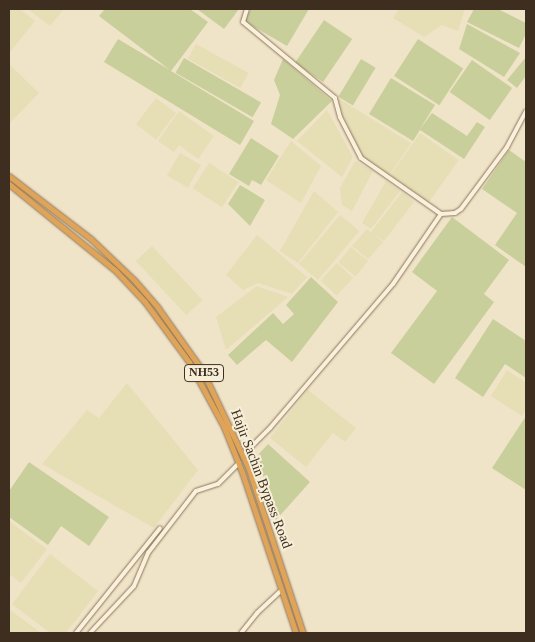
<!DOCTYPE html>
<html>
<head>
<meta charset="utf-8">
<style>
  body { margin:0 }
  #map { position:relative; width:535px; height:642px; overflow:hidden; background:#f0e4c8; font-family:Georgia,serif }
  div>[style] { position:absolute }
  .farmland>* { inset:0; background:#e6deb5; transform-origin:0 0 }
  .green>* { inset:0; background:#c9cf9b; transform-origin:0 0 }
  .roads { filter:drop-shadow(0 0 1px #8d765c) drop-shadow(0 0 1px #8d765c) }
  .minor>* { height:4px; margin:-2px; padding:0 2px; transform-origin:2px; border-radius:2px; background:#faf1dc }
  .highway>* { height:5px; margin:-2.5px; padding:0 2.5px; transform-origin:2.5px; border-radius:2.5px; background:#e0a458 }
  span { translate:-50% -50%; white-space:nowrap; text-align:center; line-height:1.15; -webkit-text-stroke:4px #f7eed8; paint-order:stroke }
  .shield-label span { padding:1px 4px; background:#f7eed8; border:1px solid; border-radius:4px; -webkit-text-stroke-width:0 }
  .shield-label { font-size:12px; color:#3d2e20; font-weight:700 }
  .street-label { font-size:14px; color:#3d2e20 }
  .frame { position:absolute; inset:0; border:10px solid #3d2e20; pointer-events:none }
</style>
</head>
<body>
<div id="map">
  <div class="farmland">
    <div style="clip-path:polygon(9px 9px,20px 9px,35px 21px,10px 52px)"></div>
    <div style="clip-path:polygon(28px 9px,64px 9px,50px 26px)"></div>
    <div style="clip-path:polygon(399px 9px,465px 9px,458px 31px,442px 25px,424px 37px,393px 18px)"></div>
    <div style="left:196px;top:44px;width:60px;height:17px;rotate:29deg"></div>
    <div style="clip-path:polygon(9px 64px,39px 93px,9px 124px)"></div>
    <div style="left:156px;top:98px;width:25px;height:33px;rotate:37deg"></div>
    <div style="clip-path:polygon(338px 98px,411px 143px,389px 176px,363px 157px,341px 115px)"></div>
    <div style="clip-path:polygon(327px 110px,353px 157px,342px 177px,297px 141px)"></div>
    <div style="clip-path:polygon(179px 111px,214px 136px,198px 159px,179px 145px,174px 152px,158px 141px)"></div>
    <div style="left:420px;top:133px;width:47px;height:52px;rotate:35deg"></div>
    <div style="clip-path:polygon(291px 141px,321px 166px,301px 203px,266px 180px)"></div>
    <div style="left:180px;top:153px;width:24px;height:26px;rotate:30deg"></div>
    <div style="clip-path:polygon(355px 161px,373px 171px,352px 211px,342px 205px,340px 188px)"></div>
    <div style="left:209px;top:163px;width:35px;height:30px;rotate:33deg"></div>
    <div style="clip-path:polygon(386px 181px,400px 191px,371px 229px,362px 223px)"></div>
    <div style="clip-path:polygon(314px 191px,338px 212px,298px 263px,280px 251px)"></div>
    <div style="clip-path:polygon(402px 192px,414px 202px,384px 241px,372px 233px,383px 242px,368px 259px,352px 246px,367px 229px,371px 232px)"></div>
    <div style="left:340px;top:215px;width:25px;height:64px;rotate:40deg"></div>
    <div style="clip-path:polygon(257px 235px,307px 277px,292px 294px,258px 283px,243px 290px,226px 275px)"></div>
    <div style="left:152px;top:246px;width:74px;height:22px;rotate:47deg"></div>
    <div style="left:351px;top:247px;width:22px;height:20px;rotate:39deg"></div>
    <div style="left:337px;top:263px;width:22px;height:24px;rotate:43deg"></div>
    <div style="clip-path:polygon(257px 286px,288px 297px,226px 350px,216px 317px)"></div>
    <div style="clip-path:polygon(507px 370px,526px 383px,526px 409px,522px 416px,491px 396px)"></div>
    <div style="clip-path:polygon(127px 383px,198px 470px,154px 528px,42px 464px,87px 410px,99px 418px)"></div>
    <div style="clip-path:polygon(308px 390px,356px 428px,345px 442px,333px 433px,306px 467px,270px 438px)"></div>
    <div style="clip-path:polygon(9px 521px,47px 549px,21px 583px,9px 574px)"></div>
    <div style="clip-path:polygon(50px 554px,98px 591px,66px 633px,50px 633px,12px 604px)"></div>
    <div style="clip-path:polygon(9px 609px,41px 633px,9px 633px)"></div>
  </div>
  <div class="green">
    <div style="clip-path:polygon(105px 9px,190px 9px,208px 22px,171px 71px,254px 121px,240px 145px,104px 62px,118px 39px,170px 70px,99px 16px)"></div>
    <div style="clip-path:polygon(197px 9px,239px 9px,224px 29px)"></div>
    <div style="clip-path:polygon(251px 9px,309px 9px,287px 46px,244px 21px)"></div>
    <div style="clip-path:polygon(474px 9px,498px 9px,526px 23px,526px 34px,519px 48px,467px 22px)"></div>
    <div style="left:324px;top:20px;width:34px;height:52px;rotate:34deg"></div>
    <div style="clip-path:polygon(467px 24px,520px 53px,504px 77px,459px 49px)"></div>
    <div style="left:418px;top:39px;width:54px;height:44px;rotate:33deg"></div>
    <div style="clip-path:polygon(526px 57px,526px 76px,517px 88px,507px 80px)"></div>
    <div style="left:184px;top:58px;width:89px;height:17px;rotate:30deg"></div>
    <div style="clip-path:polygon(283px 59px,332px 101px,293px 139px,271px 124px,280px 95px,274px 80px)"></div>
    <div style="left:361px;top:59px;width:17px;height:44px;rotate:31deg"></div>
    <div style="left:472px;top:60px;width:49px;height:39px;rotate:35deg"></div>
    <div style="clip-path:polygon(391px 78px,435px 105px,420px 129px,432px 113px,467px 136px,477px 122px,485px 127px,464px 159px,420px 130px,413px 141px,369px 114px)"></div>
    <div style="clip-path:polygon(251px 138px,279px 156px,261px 185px,252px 180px,249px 186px,229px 174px)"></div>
    <div style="clip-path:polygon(509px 150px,526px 162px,526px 267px,495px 245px,517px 213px,482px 189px)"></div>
    <div style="clip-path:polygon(240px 185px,265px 200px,250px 226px,228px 204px)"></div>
    <div style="clip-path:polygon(452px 217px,509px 260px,484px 294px,494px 302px,434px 384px,391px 353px,437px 291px,412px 272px)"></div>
    <div style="clip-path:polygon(311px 277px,338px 302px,292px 362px,266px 340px,237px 365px,228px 355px,273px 313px,283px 324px,294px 314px,286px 305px)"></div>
    <div style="clip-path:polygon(493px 319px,526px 341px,526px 378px,505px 364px,483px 397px,455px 378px)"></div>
    <div style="clip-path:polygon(526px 416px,526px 490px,492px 468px)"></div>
    <div style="clip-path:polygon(268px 444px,310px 482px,276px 520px,257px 456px)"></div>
    <div style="clip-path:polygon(29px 462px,109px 517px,89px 546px,61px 526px,48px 545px,9px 517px,9px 491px)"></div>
  </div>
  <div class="roads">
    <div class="minor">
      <div style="left:441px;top:214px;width:14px;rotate:-4deg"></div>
      <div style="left:455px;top:213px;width:7px;rotate:-34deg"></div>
      <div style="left:461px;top:209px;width:77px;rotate:-53.4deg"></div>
      <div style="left:507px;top:147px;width:40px;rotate:-62deg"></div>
      <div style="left:243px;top:455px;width:38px;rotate:-45deg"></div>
      <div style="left:270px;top:428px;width:189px;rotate:-49.5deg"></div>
      <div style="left:393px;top:284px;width:85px;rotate:-55.6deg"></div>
      <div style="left:441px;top:214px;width:98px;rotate:-145deg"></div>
      <div style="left:361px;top:158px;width:46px;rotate:-117.1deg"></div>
      <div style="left:340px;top:117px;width:20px;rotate:-105deg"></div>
      <div style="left:335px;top:98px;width:119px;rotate:-140.4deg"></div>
      <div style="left:243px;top:22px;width:14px;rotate:-73deg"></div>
      <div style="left:76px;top:633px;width:134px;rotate:-51.3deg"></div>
      <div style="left:90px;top:633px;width:64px;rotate:-46.9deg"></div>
      <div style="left:134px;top:586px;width:36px;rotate:-67deg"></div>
      <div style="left:148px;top:553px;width:78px;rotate:-52.3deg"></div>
      <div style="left:196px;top:491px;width:23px;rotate:-18deg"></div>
      <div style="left:218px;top:484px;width:30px;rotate:-45deg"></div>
      <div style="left:241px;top:633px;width:26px;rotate:-51deg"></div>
      <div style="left:257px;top:613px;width:34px;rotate:-43deg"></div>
    </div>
    <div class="highway">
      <div style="left:9px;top:176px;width:103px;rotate:37.5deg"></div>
      <div style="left:91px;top:239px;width:59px;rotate:43.6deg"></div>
      <div style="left:134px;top:280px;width:37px;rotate:49deg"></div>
      <div style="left:158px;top:308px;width:76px;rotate:54.6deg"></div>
      <div style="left:202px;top:370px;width:107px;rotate:64.6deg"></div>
      <div style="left:248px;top:467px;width:175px;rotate:71.7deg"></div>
      <div style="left:9px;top:184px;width:136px;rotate:39.1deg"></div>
      <div style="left:115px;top:270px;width:44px;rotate:46.8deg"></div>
      <div style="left:145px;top:302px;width:74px;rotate:53.7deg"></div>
      <div style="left:189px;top:362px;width:74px;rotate:61.7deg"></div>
      <div style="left:224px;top:427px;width:48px;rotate:68.2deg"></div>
      <div style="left:242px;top:472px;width:170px;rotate:71.5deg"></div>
    </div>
  </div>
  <div class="shield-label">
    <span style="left:204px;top:373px">NH53</span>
  </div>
  <div class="street-label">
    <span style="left:261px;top:479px;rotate:69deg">Hajir Sachin Bypass Road</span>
  </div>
  <div class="frame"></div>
</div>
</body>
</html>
